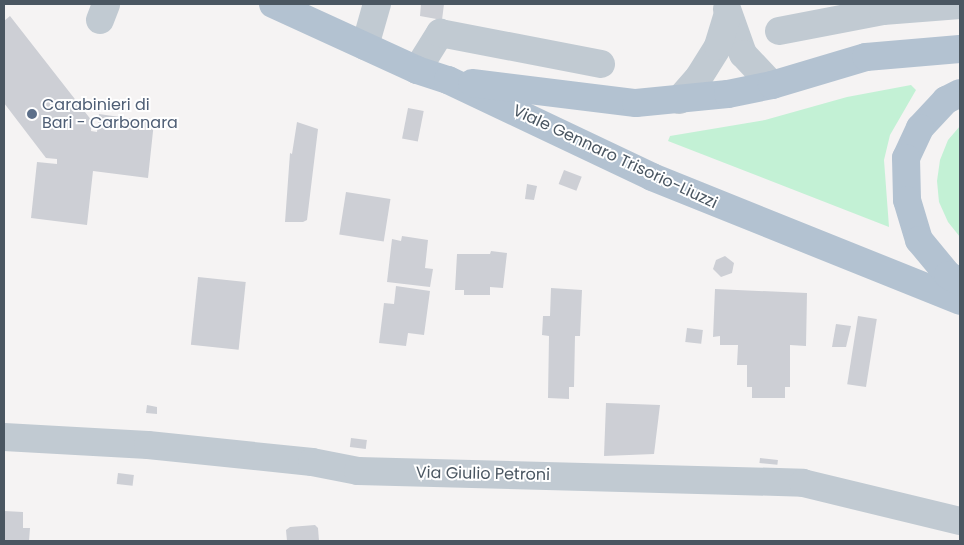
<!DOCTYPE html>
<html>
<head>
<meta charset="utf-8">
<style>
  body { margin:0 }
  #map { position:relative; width:964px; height:545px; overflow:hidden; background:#f5f3f3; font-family:Poppins,sans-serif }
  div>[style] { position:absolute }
  .green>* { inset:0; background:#c3f1d5 }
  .building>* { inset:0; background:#cdcfd5; transform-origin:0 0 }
  .minor>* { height:28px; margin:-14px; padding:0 14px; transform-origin:14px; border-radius:14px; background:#c1cad2 }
  .major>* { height:28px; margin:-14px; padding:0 14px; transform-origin:14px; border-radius:14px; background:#b3c2d1 }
  .dots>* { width:14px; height:14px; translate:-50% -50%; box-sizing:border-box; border:2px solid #fff; border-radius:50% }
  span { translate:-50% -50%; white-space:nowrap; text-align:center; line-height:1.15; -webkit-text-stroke:4px #fff; paint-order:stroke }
  .service-label { font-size:16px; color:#4e5e75 }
  .left { translate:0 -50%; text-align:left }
  .street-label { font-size:16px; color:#4a5661 }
  .frame { position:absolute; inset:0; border:5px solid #4a5661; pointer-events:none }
</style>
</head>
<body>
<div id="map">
  <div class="green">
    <div style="clip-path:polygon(911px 85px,916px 90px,890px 135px,884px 160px,889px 227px,668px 141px,670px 136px,765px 120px,847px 97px)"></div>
    <div style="clip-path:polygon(960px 126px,960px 237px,948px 222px,939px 202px,937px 181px,940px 160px,948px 140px)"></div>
  </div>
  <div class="building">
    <div style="clip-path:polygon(421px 4px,444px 4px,442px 20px,420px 16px)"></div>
    <div style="clip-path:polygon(10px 16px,92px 121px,91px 131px,97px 132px,99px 114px,154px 122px,148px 178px,93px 171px,87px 225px,31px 218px,37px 162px,57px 164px,57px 159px,46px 158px,4px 103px,4px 21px)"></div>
    <div style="left:408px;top:108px;width:16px;height:31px;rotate:11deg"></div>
    <div style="clip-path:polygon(297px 122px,318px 129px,307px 220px,303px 222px,285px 222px,290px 153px,292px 154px)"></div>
    <div style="left:564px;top:170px;width:19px;height:15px;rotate:21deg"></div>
    <div style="clip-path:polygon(527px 184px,537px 186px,534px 200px,525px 199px)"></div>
    <div style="left:346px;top:192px;width:45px;height:43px;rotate:9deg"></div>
    <div style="clip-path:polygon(402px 236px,428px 240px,425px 268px,433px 269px,430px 287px,387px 282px,392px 239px,401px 241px)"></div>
    <div style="clip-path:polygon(491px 251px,507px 253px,503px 288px,490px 287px,490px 295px,464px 295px,464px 290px,455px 290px,457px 254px,490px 254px)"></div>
    <div style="clip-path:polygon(725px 256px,734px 263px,732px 273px,721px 277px,713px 269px,716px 260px)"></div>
    <div style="left:198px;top:277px;width:48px;height:68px;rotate:6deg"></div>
    <div style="clip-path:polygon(396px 286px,430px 291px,424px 335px,408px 333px,406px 346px,379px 343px,384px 303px,394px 304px)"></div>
    <div style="clip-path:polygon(551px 288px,582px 290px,580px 336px,575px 336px,574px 387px,569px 387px,569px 399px,548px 398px,549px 336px,542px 335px,543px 316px,550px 316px)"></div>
    <div style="clip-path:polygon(715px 289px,807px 293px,806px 346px,790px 345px,790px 387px,785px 387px,785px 398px,752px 398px,752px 387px,747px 387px,747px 365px,737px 365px,738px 345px,720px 345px,720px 336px,713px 337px)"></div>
    <div style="left:858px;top:316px;width:19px;height:69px;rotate:9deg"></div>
    <div style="clip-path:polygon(836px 324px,851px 326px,846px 347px,832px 347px)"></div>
    <div style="left:687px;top:328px;width:16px;height:14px;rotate:7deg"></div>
    <div style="clip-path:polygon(606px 403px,660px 405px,654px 454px,604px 456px)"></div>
    <div style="clip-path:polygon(147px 405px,157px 407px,157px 414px,146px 413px)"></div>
    <div style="left:351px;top:438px;width:16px;height:9px;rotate:7deg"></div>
    <div style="left:760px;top:458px;width:18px;height:5px;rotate:6deg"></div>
    <div style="left:118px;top:473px;width:16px;height:11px;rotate:7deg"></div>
    <div style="clip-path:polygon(4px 511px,23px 512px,23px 528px,30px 528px,29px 541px,4px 541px)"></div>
    <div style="clip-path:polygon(315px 525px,318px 528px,319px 541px,287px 541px,286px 530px,290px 527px)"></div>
  </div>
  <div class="minor">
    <div style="left:727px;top:9px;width:48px;rotate:70.4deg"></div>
    <div style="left:743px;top:54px;width:42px;rotate:46.9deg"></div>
    <div style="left:100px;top:20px;width:17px;rotate:-69deg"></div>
    <div style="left:779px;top:31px;width:106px;rotate:-10.9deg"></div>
    <div style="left:883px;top:11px;width:77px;rotate:-4.5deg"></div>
    <div style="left:365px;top:46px;width:44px;rotate:-74.1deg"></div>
    <div style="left:417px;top:70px;width:44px;rotate:-58.1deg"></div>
    <div style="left:440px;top:33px;width:164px;rotate:10.9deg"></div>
    <div style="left:679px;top:100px;width:30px;rotate:-49deg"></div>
    <div style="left:699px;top:77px;width:36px;rotate:-58deg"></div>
    <div style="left:718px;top:46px;width:34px;rotate:-73deg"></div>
    <div style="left:4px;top:437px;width:144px;rotate:3.2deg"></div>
    <div style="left:148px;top:445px;width:165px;rotate:5.9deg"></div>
    <div style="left:312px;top:462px;width:47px;rotate:11.1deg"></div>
    <div style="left:358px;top:471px;width:445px;rotate:1.5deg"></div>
    <div style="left:803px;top:483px;width:162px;rotate:13.6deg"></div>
  </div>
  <div class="major">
    <div style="left:273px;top:4px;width:158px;rotate:24.6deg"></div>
    <div style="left:417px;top:70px;width:33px;rotate:18deg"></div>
    <div style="left:448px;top:80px;width:226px;rotate:25.4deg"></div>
    <div style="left:652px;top:177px;width:332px;rotate:21.9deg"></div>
    <div style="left:472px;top:83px;width:165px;rotate:7deg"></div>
    <div style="left:636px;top:103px;width:92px;rotate:-5.6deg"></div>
    <div style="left:728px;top:94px;width:45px;rotate:-11.6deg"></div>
    <div style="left:772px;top:85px;width:98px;rotate:-16.6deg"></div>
    <div style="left:866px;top:57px;width:94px;rotate:-4.9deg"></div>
    <div style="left:960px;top:93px;width:16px;rotate:153deg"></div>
    <div style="left:946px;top:100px;width:38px;rotate:133deg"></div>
    <div style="left:920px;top:128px;width:33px;rotate:115deg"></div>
    <div style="left:906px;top:158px;width:42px;rotate:88.6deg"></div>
    <div style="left:907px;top:200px;width:42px;rotate:73.3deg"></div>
    <div style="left:919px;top:240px;width:45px;rotate:50.4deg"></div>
    <div style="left:948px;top:275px;width:14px;rotate:30deg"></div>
  </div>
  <div class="dots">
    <div style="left:32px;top:114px;background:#5c6f8a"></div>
  </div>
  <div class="service-label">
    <span class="left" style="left:42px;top:114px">Carabinieri di<br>Bari - Carbonara</span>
  </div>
  <div class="street-label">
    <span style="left:615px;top:157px;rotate:25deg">Viale Gennaro Trisorio-Liuzzi</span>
    <span style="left:483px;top:474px;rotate:1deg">Via Giulio Petroni</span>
  </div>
  <div class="frame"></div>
</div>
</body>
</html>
